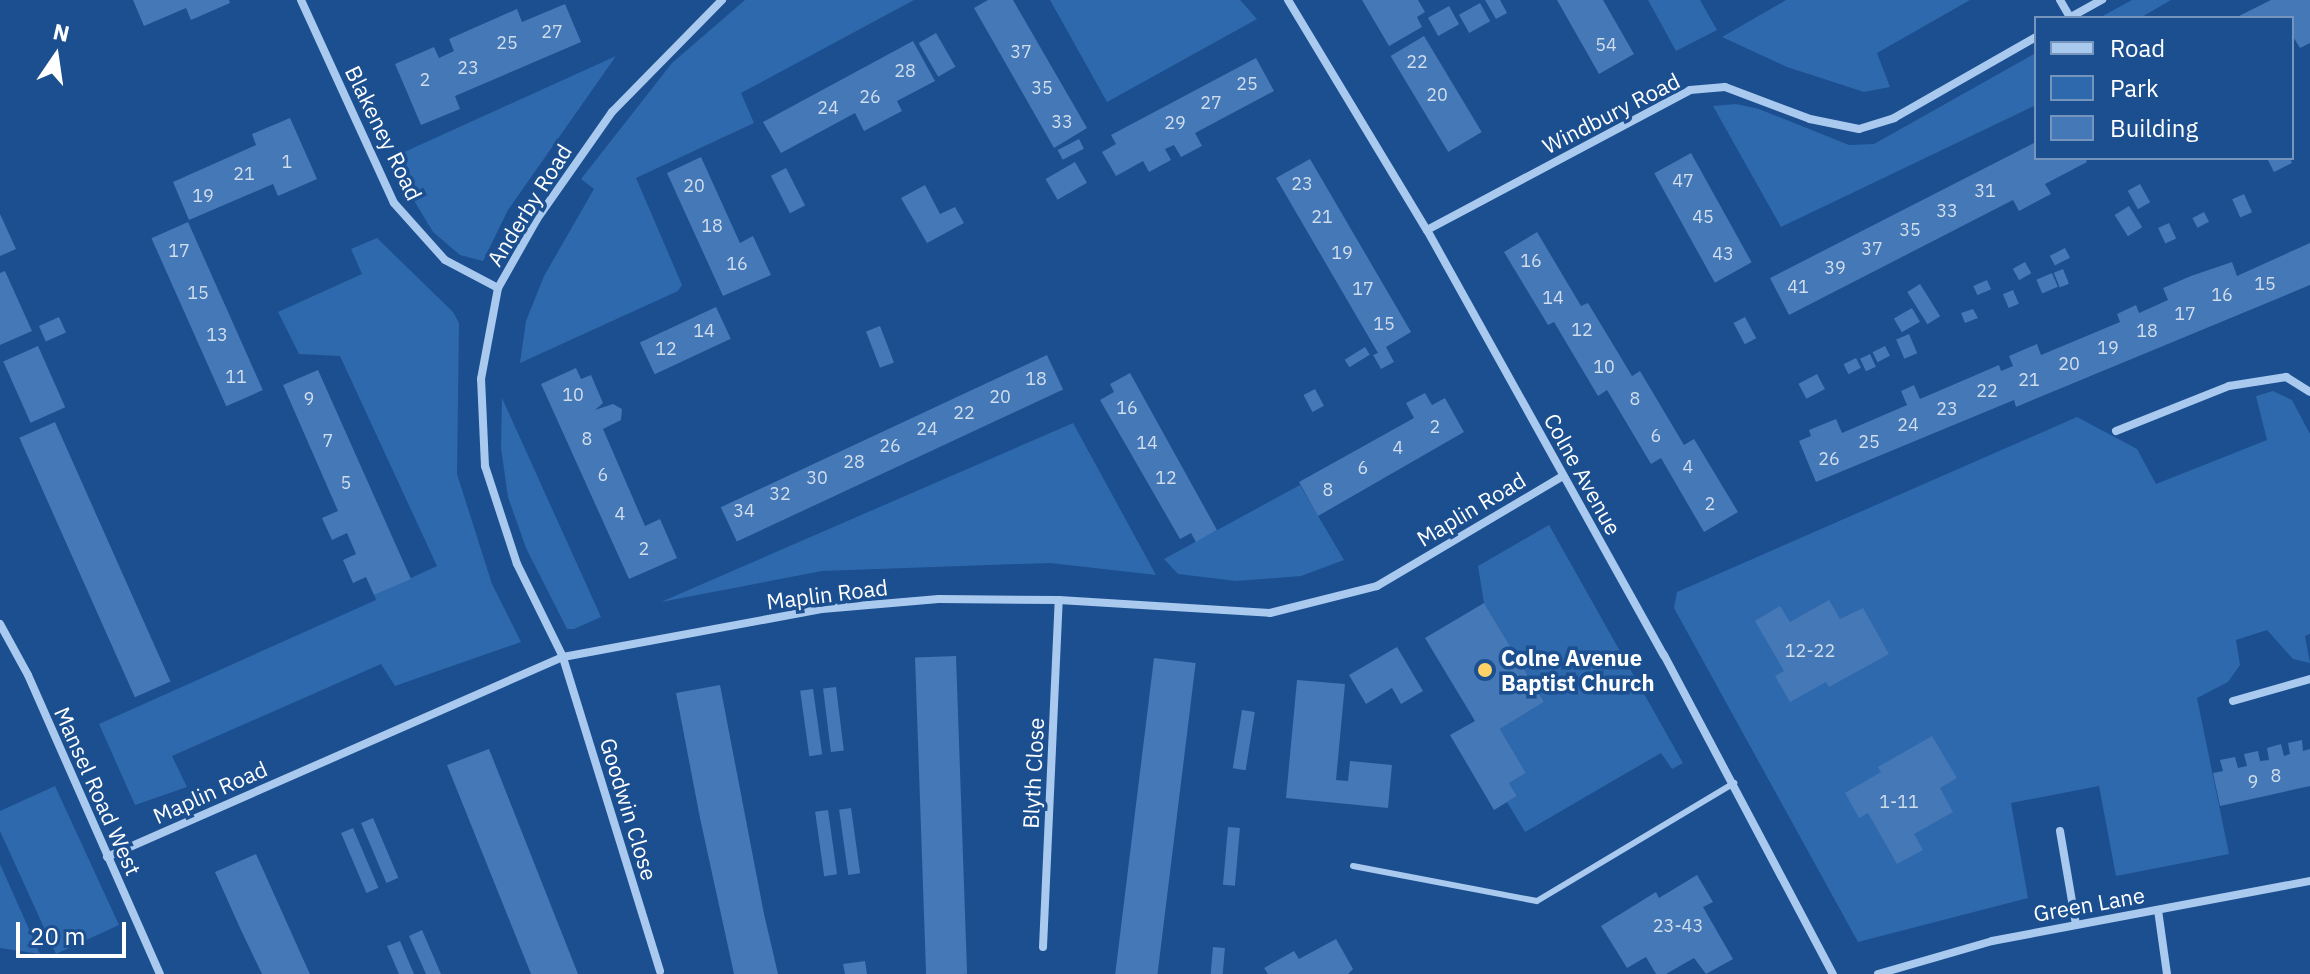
<!DOCTYPE html>
<html>
<head>
<meta charset="utf-8">
<style>
  body { margin:0 }
  #map { position:relative; width:2310px; height:974px; overflow:hidden; background:#1b4f8f; font-family:"IBM Plex Sans",sans-serif }
  div>[style] { position:absolute }
  .green>* { inset:0; background:#2e69ad }
  .building>* { inset:0; background:#4478b7; transform-origin:0 0 }
  .service>* { height:6px; margin:-3px; padding:0 3px; transform-origin:3px; border-radius:3px; background:#a9c9ee }
  .minor>* { height:8px; margin:-4px; padding:0 4px; transform-origin:4px; border-radius:4px; background:#a9c9ee }
  .dots>* { width:22px; height:22px; translate:-50% -50%; box-sizing:border-box; border:4px solid #1b4f8f; border-radius:50% }
  span { translate:-50% -50%; white-space:nowrap; text-align:center; line-height:1.15; -webkit-text-stroke:7px #1b4f8f; paint-order:stroke }
  .number-label { font-size:18px; color:#d0dded }
  .number-label span { -webkit-text-stroke-width:0 }
  .street-label { font-size:22px; color:#fff }
  .poi-label { font-size:22px; color:#fff; font-weight:700 }
  .left { translate:0 -50%; text-align:left }
  .legend { position:absolute; left:2034px; top:16px; width:260px; height:144px; box-sizing:border-box; background:#1b4f8f; border:2px solid #7695bc; margin:0; padding:10px 14px; list-style:none; font-size:24px; color:#fff }
  .legend li { display:flex; align-items:center; gap:16px; height:40px }
  .legend b { width:40px; border:2px solid #7695bc }
  .north { position:absolute; left:16px; top:16px; width:80px; height:80px; -webkit-text-stroke:6px #1b4f8f; paint-order:stroke; rotate:13deg; font-size:22px; font-weight:700; line-height:32px; text-align:center; color:#fff }
  .north::after { content:''; display:block; margin:auto; width:28px; height:36px; background:#fff; clip-path:polygon(50% 0,100% 100%,50% 72%,0 100%) }
  .scale { position:absolute; left:16px; top:922px; width:110px; height:36px; box-sizing:border-box; border:4px solid #fff; border-top:0; padding-left:10px; font-size:24px; line-height:28px; white-space:nowrap; color:#fff; -webkit-text-stroke:6px #1b4f8f; paint-order:stroke }
</style>
</head>
<body>
<div id="map">
  <div class="green">
    <div style="clip-path:polygon(745px 0,914px 0,741px 93px,754px 123px,636px 178px,682px 285px,678px 291px,520px 363px,526px 321px,544px 276px,594px 189px,581px 179px,672px 63px)"></div>
    <div style="clip-path:polygon(1050px 0,1240px 0,1257px 19px,1107px 102px)"></div>
    <div style="clip-path:polygon(1648px 0,1700px 0,1717px 30px,1676px 51px)"></div>
    <div style="clip-path:polygon(1786px 0,1970px 0,1877px 53px,1890px 87px,1864px 92px,1787px 67px,1722px 37px)"></div>
    <div style="clip-path:polygon(2132px 0,2171px 0,2140px 18px,2099px 18px)"></div>
    <div style="clip-path:polygon(2036px 53px,2036px 105px,1781px 227px,1713px 106px,1736px 104px,1759px 109px,1849px 145px,1874px 144px)"></div>
    <div style="clip-path:polygon(616px 56px,508px 210px,483px 261px,460px 255px,433px 232px,389px 159px)"></div>
    <div style="clip-path:polygon(377px 238px,453px 312px,459px 323px,457px 474px,492px 584px,521px 642px,395px 686px,381px 664px,172px 756px,187px 787px,135px 805px,99px 724px,376px 600px,374px 595px,437px 566px,340px 356px,299px 354px,278px 312px,362px 274px,351px 249px)"></div>
    <div style="clip-path:polygon(2273px 391px,2292px 400px,2310px 434px,2310px 634px,2305px 636px,2310px 663px,2293px 659px,2267px 630px,2236px 640px,2240px 665px,2228px 682px,2197px 698px,2229px 854px,2116px 876px,2099px 786px,2011px 803px,2028px 898px,1858px 942px,1674px 608px,1677px 592px,2077px 417px,2137px 449px,2156px 484px,2267px 440px,2256px 396px)"></div>
    <div style="clip-path:polygon(502px 398px,601px 617px,574px 629px,567px 629px,526px 548px,508px 497px,501px 448px)"></div>
    <div style="clip-path:polygon(1073px 423px,1156px 575px,1050px 563px,822px 571px,661px 602px)"></div>
    <div style="clip-path:polygon(1300px 485px,1344px 560px,1301px 576px,1236px 581px,1178px 574px,1164px 559px)"></div>
    <div style="clip-path:polygon(1549px 525px,1683px 763px,1672px 769px,1661px 753px,1525px 832px,1507px 802px,1517px 796px,1509px 783px,1526px 773px,1500px 729px,1544px 702px,1484px 603px,1478px 566px)"></div>
    <div style="clip-path:polygon(55px 786px,119px 925px,56px 954px,0 831px,0 811px)"></div>
    <div style="clip-path:polygon(0 864px,40px 954px,0 948px)"></div>
  </div>
  <div class="building">
    <div style="clip-path:polygon(133px 0,229px 0,230px 3px,191px 20px,186px 8px,144px 26px)"></div>
    <div style="clip-path:polygon(988px 0,1013px 0,1087px 128px,1054px 148px,974px 8px)"></div>
    <div style="clip-path:polygon(1362px 0,1418px 0,1425px 12px,1417px 17px,1422px 27px,1389px 46px)"></div>
    <div style="clip-path:polygon(1485px 0,1500px 0,1507px 13px,1496px 19px)"></div>
    <div style="clip-path:polygon(1557px 0,1603px 0,1634px 54px,1599px 74px)"></div>
    <div style="clip-path:polygon(2271px 0,2310px 0,2310px 43px,2300px 48px,2292px 35px,2292px 18px,2235px 18px)"></div>
    <div style="left:1480px;top:3px;width:21px;height:24px;rotate:61deg"></div>
    <div style="clip-path:polygon(565px 4px,581px 42px,455px 96px,460px 109px,421px 125px,395px 64px,434px 47px,439px 58px,454px 51px,449px 39px,517px 9px,522px 22px)"></div>
    <div style="left:1449px;top:6px;width:21px;height:24px;rotate:61deg"></div>
    <div style="left:936px;top:33px;width:39px;height:20px;rotate:60deg"></div>
    <div style="left:1424px;top:36px;width:112px;height:39px;rotate:59deg"></div>
    <div style="clip-path:polygon(913px 41px,935px 81px,897px 101px,902px 111px,864px 131px,855px 113px,781px 153px,763px 122px)"></div>
    <div style="clip-path:polygon(1256px 58px,1274px 91px,1195px 133px,1202px 146px,1181px 157px,1174px 145px,1165px 149px,1171px 160px,1149px 172px,1143px 161px,1116px 176px,1102px 152px,1116px 144px,1111px 135px)"></div>
    <div style="clip-path:polygon(290px 118px,317px 179px,278px 196px,273px 184px,189px 220px,173px 182px,256px 145px,252px 134px)"></div>
    <div style="left:1079px;top:139px;width:11px;height:24px;rotate:63deg"></div>
    <div style="clip-path:polygon(2036px 142px,2036px 158px,2085px 158px,2087px 162px,2045px 184px,2051px 194px,2019px 211px,2013px 200px,1789px 315px,1770px 278px)"></div>
    <div style="left:1691px;top:153px;width:125px;height:42px;rotate:61deg"></div>
    <div style="clip-path:polygon(701px 157px,740px 243px,753px 236px,771px 275px,723px 296px,667px 173px)"></div>
    <div style="clip-path:polygon(2267px 158px,2290px 158px,2292px 163px,2274px 172px)"></div>
    <div style="clip-path:polygon(1310px 159px,1411px 332px,1386px 347px,1394px 362px,1381px 369px,1373px 355px,1378px 353px,1276px 178px)"></div>
    <div style="left:1075px;top:162px;width:24px;height:34px;rotate:60deg"></div>
    <div style="left:786px;top:168px;width:42px;height:17px;rotate:63deg"></div>
    <div style="left:2140px;top:184px;width:21px;height:14px;rotate:61deg"></div>
    <div style="clip-path:polygon(925px 185px,940px 214px,955px 207px,964px 223px,927px 243px,901px 198px)"></div>
    <div style="left:2244px;top:194px;width:20px;height:13px;rotate:66deg"></div>
    <div style="left:2129px;top:206px;width:25px;height:17px;rotate:58deg"></div>
    <div style="left:2204px;top:212px;width:11px;height:13px;rotate:63deg"></div>
    <div style="clip-path:polygon(0 214px,16px 249px,0 256px)"></div>
    <div style="left:188px;top:222px;width:184px;height:40px;rotate:66deg"></div>
    <div style="left:2169px;top:223px;width:17px;height:12px;rotate:65deg"></div>
    <div style="clip-path:polygon(1537px 232px,1581px 306px,1588px 303px,1632px 376px,1640px 371px,1684px 445px,1694px 439px,1738px 512px,1704px 532px,1661px 458px,1651px 464px,1607px 390px,1598px 396px,1554px 322px,1548px 325px,1504px 252px)"></div>
    <div style="clip-path:polygon(2310px 243px,2310px 285px,2016px 407px,2014px 400px,1816px 482px,1799px 441px,1811px 436px,1809px 430px,1836px 419px,1842px 433px,1907px 405px,1901px 391px,1914px 385px,1920px 399px,1999px 365px,2001px 371px,2013px 366px,2009px 356px,2037px 344px,2041px 355px,2120px 322px,2117px 314px,2136px 305px,2139px 313px,2168px 300px,2163px 288px,2191px 276px,2232px 262px,2237px 276px)"></div>
    <div style="left:2065px;top:248px;width:11px;height:17px;rotate:63deg"></div>
    <div style="left:2025px;top:262px;width:13px;height:14px;rotate:61deg"></div>
    <div style="left:2063px;top:269px;width:16px;height:10px;rotate:68deg"></div>
    <div style="clip-path:polygon(5px 271px,32px 331px,0 345px,0 273px)"></div>
    <div style="left:2052px;top:273px;width:15px;height:17px;rotate:67deg"></div>
    <div style="left:1987px;top:280px;width:10px;height:15px;rotate:66deg"></div>
    <div style="left:1920px;top:284px;width:38px;height:15px;rotate:58deg"></div>
    <div style="left:2013px;top:290px;width:15px;height:11px;rotate:67deg"></div>
    <div style="left:716px;top:307px;width:35px;height:84px;rotate:65deg"></div>
    <div style="left:1912px;top:308px;width:16px;height:21px;rotate:60deg"></div>
    <div style="clip-path:polygon(1973px 309px,1978px 318px,1965px 323px,1961px 313px)"></div>
    <div style="left:59px;top:317px;width:17px;height:22px;rotate:66deg"></div>
    <div style="left:1745px;top:317px;width:24px;height:13px;rotate:62deg"></div>
    <div style="left:880px;top:326px;width:39px;height:15px;rotate:69deg"></div>
    <div style="left:1909px;top:334px;width:21px;height:14px;rotate:67deg"></div>
    <div style="left:38px;top:346px;width:67px;height:38px;rotate:66deg"></div>
    <div style="left:1885px;top:346px;width:11px;height:14px;rotate:63deg"></div>
    <div style="left:1365px;top:347px;width:9px;height:24px;rotate:58deg"></div>
    <div style="left:1870px;top:354px;width:14px;height:11px;rotate:65deg"></div>
    <div style="left:1047px;top:355px;width:38px;height:360px;rotate:65deg"></div>
    <div style="left:1856px;top:358px;width:11px;height:14px;rotate:63deg"></div>
    <div style="clip-path:polygon(576px 368px,581px 379px,591px 375px,603px 403px,595px 410px,613px 404px,622px 409px,621px 420px,603px 429px,645px 526px,660px 519px,677px 558px,629px 579px,541px 384px)"></div>
    <div style="clip-path:polygon(318px 370px,411px 579px,374px 595px,366px 577px,353px 583px,343px 560px,356px 554px,347px 533px,332px 540px,322px 518px,338px 511px,283px 385px)"></div>
    <div style="clip-path:polygon(1130px 373px,1217px 530px,1196px 542px,1191px 533px,1180px 539px,1100px 400px,1114px 392px,1110px 384px)"></div>
    <div style="left:1817px;top:374px;width:17px;height:21px;rotate:62deg"></div>
    <div style="left:1315px;top:389px;width:19px;height:13px;rotate:62deg"></div>
    <div style="clip-path:polygon(1425px 393px,1432px 405px,1445px 398px,1464px 432px,1318px 516px,1299px 482px,1414px 418px,1406px 403px)"></div>
    <div style="left:55px;top:422px;width:284px;height:39px;rotate:66deg"></div>
    <div style="clip-path:polygon(1829px 600px,1840px 619px,1863px 608px,1889px 654px,1829px 687px,1826px 682px,1790px 702px,1775px 676px,1784px 671px,1755px 621px,1780px 606px,1790px 622px)"></div>
    <div style="clip-path:polygon(1484px 603px,1544px 702px,1500px 729px,1526px 773px,1509px 783px,1517px 796px,1494px 810px,1450px 735px,1475px 721px,1425px 638px)"></div>
    <div style="clip-path:polygon(1397px 647px,1423px 691px,1401px 704px,1392px 688px,1366px 704px,1349px 675px)"></div>
    <div style="left:956px;top:656px;width:318px;height:41px;rotate:88deg"></div>
    <div style="left:1154px;top:658px;width:42px;height:319px;rotate:7deg"></div>
    <div style="clip-path:polygon(1297px 680px,1345px 684px,1336px 780px,1348px 781px,1350px 761px,1392px 765px,1388px 808px,1286px 798px)"></div>
    <div style="clip-path:polygon(720px 685px,764px 914px,778px 974px,734px 974px,700px 818px,676px 693px)"></div>
    <div style="left:836px;top:687px;width:64px;height:13px;rotate:83deg"></div>
    <div style="left:813px;top:689px;width:66px;height:13px;rotate:82deg"></div>
    <div style="left:1242px;top:710px;width:13px;height:59px;rotate:9deg"></div>
    <div style="clip-path:polygon(1932px 736px,1957px 778px,1940px 788px,1953px 812px,1914px 834px,1923px 850px,1897px 864px,1868px 813px,1859px 818px,1845px 793px,1881px 772px,1878px 767px)"></div>
    <div style="clip-path:polygon(2302px 740px,2303px 751px,2310px 749px,2310px 786px,2220px 806px,2213px 773px,2223px 771px,2220px 760px,2235px 757px,2238px 768px,2247px 766px,2244px 754px,2258px 751px,2260px 761px,2269px 760px,2267px 748px,2281px 744px,2284px 756px,2290px 754px,2288px 743px)"></div>
    <div style="clip-path:polygon(489px 749px,510px 802px,578px 974px,531px 974px,447px 765px)"></div>
    <div style="left:851px;top:808px;width:66px;height:12px;rotate:82deg"></div>
    <div style="left:828px;top:810px;width:65px;height:13px;rotate:82deg"></div>
    <div style="left:373px;top:818px;width:65px;height:13px;rotate:67deg"></div>
    <div style="left:1228px;top:827px;width:12px;height:58px;rotate:5deg"></div>
    <div style="left:353px;top:828px;width:65px;height:13px;rotate:67deg"></div>
    <div style="clip-path:polygon(256px 854px,304px 961px,310px 974px,262px 974px,240px 928px,215px 872px)"></div>
    <div style="clip-path:polygon(1697px 875px,1713px 902px,1703px 907px,1733px 959px,1706px 974px,1694px 958px,1666px 974px,1656px 974px,1646px 957px,1627px 968px,1601px 926px,1656px 892px,1659px 898px)"></div>
    <div style="clip-path:polygon(422px 930px,441px 974px,426px 974px,409px 936px)"></div>
    <div style="clip-path:polygon(1336px 939px,1353px 969px,1348px 974px,1268px 974px,1264px 968px,1294px 951px,1299px 959px)"></div>
    <div style="clip-path:polygon(400px 941px,414px 974px,399px 974px,387px 946px)"></div>
    <div style="left:1213px;top:947px;width:12px;height:27px;rotate:5deg"></div>
    <div style="clip-path:polygon(865px 961px,867px 974px,845px 974px,843px 964px)"></div>
  </div>
  <div class="service">
    <div style="left:1353px;top:866px;width:187px;rotate:10.8deg"></div>
    <div style="left:1537px;top:901px;width:230px;rotate:-30.9deg"></div>
  </div>
  <div class="minor">
    <div style="left:301px;top:0;width:223px;rotate:65.4deg"></div>
    <div style="left:394px;top:203px;width:76px;rotate:48.2deg"></div>
    <div style="left:445px;top:260px;width:60px;rotate:27.8deg"></div>
    <div style="left:1288px;top:0;width:269px;rotate:58.9deg"></div>
    <div style="left:1427px;top:230px;width:487px;rotate:60.9deg"></div>
    <div style="left:1664px;top:655px;width:361px;rotate:62.1deg"></div>
    <div style="left:2060px;top:0;width:20px;rotate:60deg"></div>
    <div style="left:2069px;top:18px;width:38px;rotate:-29deg"></div>
    <div style="left:1427px;top:230px;width:298px;rotate:-28deg"></div>
    <div style="left:1690px;top:90px;width:35px;rotate:-5deg"></div>
    <div style="left:1725px;top:87px;width:91px;rotate:20.6deg"></div>
    <div style="left:1810px;top:119px;width:50px;rotate:11.5deg"></div>
    <div style="left:1859px;top:129px;width:37px;rotate:-17deg"></div>
    <div style="left:1894px;top:118px;width:163px;rotate:-29.7deg"></div>
    <div style="left:2116px;top:431px;width:122px;rotate:-21.7deg"></div>
    <div style="left:2229px;top:386px;width:58px;rotate:-9deg"></div>
    <div style="left:2286px;top:377px;width:28px;rotate:32deg"></div>
    <div style="left:0;top:624px;width:58px;rotate:61.2deg"></div>
    <div style="left:28px;top:675px;width:327px;rotate:66.2deg"></div>
    <div style="left:2233px;top:701px;width:80px;rotate:-15.9deg"></div>
    <div style="left:2060px;top:831px;width:95px;rotate:80.3deg"></div>
    <div style="left:107px;top:857px;width:498px;rotate:-23.7deg"></div>
    <div style="left:563px;top:657px;width:263px;rotate:-10.5deg"></div>
    <div style="left:822px;top:609px;width:117px;rotate:-4.9deg"></div>
    <div style="left:939px;top:599px;width:120px;rotate:0.5deg"></div>
    <div style="left:1059px;top:600px;width:211px;rotate:3.5deg"></div>
    <div style="left:1270px;top:613px;width:110px;rotate:-14.2deg"></div>
    <div style="left:1377px;top:586px;width:216px;rotate:-30.6deg"></div>
    <div style="left:2158px;top:910px;width:65px;rotate:82deg"></div>
    <div style="left:1043px;top:947px;width:347px;rotate:-87.4deg"></div>
    <div style="left:660px;top:971px;width:329px;rotate:-107.2deg"></div>
    <div style="left:563px;top:657px;width:104px;rotate:-116.3deg"></div>
    <div style="left:517px;top:564px;width:103px;rotate:-108.1deg"></div>
    <div style="left:485px;top:466px;width:87px;rotate:-92.6deg"></div>
    <div style="left:481px;top:379px;width:93px;rotate:-79.4deg"></div>
    <div style="left:498px;top:288px;width:79px;rotate:-60.5deg"></div>
    <div style="left:537px;top:219px;width:131px;rotate:-55deg"></div>
    <div style="left:612px;top:112px;width:157px;rotate:-45.5deg"></div>
    <div style="left:1878px;top:974px;width:119px;rotate:-16.1deg"></div>
    <div style="left:1992px;top:941px;width:324px;rotate:-10.7deg"></div>
  </div>
  <div class="dots">
    <div style="left:1485px;top:670px;background:#ffd166"></div>
  </div>
  <div class="number-label">
    <span style="left:552px;top:32px">27</span>
    <span style="left:507px;top:43px">25</span>
    <span style="left:1606px;top:45px">54</span>
    <span style="left:1021px;top:52px">37</span>
    <span style="left:1417px;top:62px">22</span>
    <span style="left:468px;top:68px">23</span>
    <span style="left:905px;top:71px">28</span>
    <span style="left:425px;top:80px">2</span>
    <span style="left:1247px;top:84px">25</span>
    <span style="left:1042px;top:88px">35</span>
    <span style="left:1437px;top:95px">20</span>
    <span style="left:870px;top:97px">26</span>
    <span style="left:1211px;top:103px">27</span>
    <span style="left:828px;top:108px">24</span>
    <span style="left:1062px;top:122px">33</span>
    <span style="left:1175px;top:123px">29</span>
    <span style="left:287px;top:162px">1</span>
    <span style="left:244px;top:174px">21</span>
    <span style="left:1683px;top:181px">47</span>
    <span style="left:1302px;top:184px">23</span>
    <span style="left:694px;top:186px">20</span>
    <span style="left:1985px;top:191px">31</span>
    <span style="left:203px;top:196px">19</span>
    <span style="left:1947px;top:211px">33</span>
    <span style="left:1322px;top:217px">21</span>
    <span style="left:1703px;top:217px">45</span>
    <span style="left:712px;top:226px">18</span>
    <span style="left:1910px;top:230px">35</span>
    <span style="left:1872px;top:249px">37</span>
    <span style="left:179px;top:251px">17</span>
    <span style="left:1342px;top:253px">19</span>
    <span style="left:1723px;top:254px">43</span>
    <span style="left:1531px;top:261px">16</span>
    <span style="left:737px;top:264px">16</span>
    <span style="left:1835px;top:268px">39</span>
    <span style="left:2265px;top:284px">15</span>
    <span style="left:1798px;top:287px">41</span>
    <span style="left:1363px;top:289px">17</span>
    <span style="left:198px;top:293px">15</span>
    <span style="left:2222px;top:295px">16</span>
    <span style="left:1553px;top:298px">14</span>
    <span style="left:2185px;top:314px">17</span>
    <span style="left:1384px;top:324px">15</span>
    <span style="left:1582px;top:330px">12</span>
    <span style="left:704px;top:331px">14</span>
    <span style="left:2147px;top:331px">18</span>
    <span style="left:217px;top:335px">13</span>
    <span style="left:2108px;top:348px">19</span>
    <span style="left:666px;top:349px">12</span>
    <span style="left:2069px;top:364px">20</span>
    <span style="left:1604px;top:367px">10</span>
    <span style="left:236px;top:377px">11</span>
    <span style="left:1036px;top:379px">18</span>
    <span style="left:2029px;top:380px">21</span>
    <span style="left:1987px;top:391px">22</span>
    <span style="left:573px;top:395px">10</span>
    <span style="left:1000px;top:397px">20</span>
    <span style="left:309px;top:399px">9</span>
    <span style="left:1635px;top:399px">8</span>
    <span style="left:1127px;top:408px">16</span>
    <span style="left:1947px;top:409px">23</span>
    <span style="left:964px;top:413px">22</span>
    <span style="left:1908px;top:425px">24</span>
    <span style="left:1435px;top:427px">2</span>
    <span style="left:927px;top:429px">24</span>
    <span style="left:1656px;top:436px">6</span>
    <span style="left:587px;top:439px">8</span>
    <span style="left:328px;top:441px">7</span>
    <span style="left:1869px;top:442px">25</span>
    <span style="left:1147px;top:443px">14</span>
    <span style="left:890px;top:446px">26</span>
    <span style="left:1398px;top:448px">4</span>
    <span style="left:1829px;top:459px">26</span>
    <span style="left:854px;top:462px">28</span>
    <span style="left:1688px;top:467px">4</span>
    <span style="left:1363px;top:468px">6</span>
    <span style="left:603px;top:475px">6</span>
    <span style="left:817px;top:478px">30</span>
    <span style="left:1166px;top:478px">12</span>
    <span style="left:346px;top:483px">5</span>
    <span style="left:1328px;top:490px">8</span>
    <span style="left:780px;top:494px">32</span>
    <span style="left:1710px;top:504px">2</span>
    <span style="left:744px;top:511px">34</span>
    <span style="left:620px;top:514px">4</span>
    <span style="left:644px;top:549px">2</span>
    <span style="left:1810px;top:651px">12-22</span>
    <span style="left:2276px;top:776px">8</span>
    <span style="left:2253px;top:782px">9</span>
    <span style="left:1899px;top:802px">1-11</span>
    <span style="left:1678px;top:926px">23-43</span>
  </div>
  <div class="street-label">
    <span style="left:1611px;top:113px;rotate:-27deg">Windbury Road</span>
    <span style="left:384px;top:133px;rotate:64deg">Blakeney Road</span>
    <span style="left:529px;top:205px;rotate:-58deg">Anderby Road</span>
    <span style="left:1583px;top:474px;rotate:61deg">Colne Avenue</span>
    <span style="left:1471px;top:509px;rotate:-31deg">Maplin Road</span>
    <span style="left:827px;top:594px;rotate:-7deg">Maplin Road</span>
    <span style="left:1033px;top:773px;rotate:-87deg">Blyth Close</span>
    <span style="left:98px;top:791px;rotate:66deg">Mansel Road West</span>
    <span style="left:210px;top:792px;rotate:-24deg">Maplin Road</span>
    <span style="left:629px;top:809px;rotate:73deg">Goodwin Close</span>
    <span style="left:2089px;top:904px;rotate:-10deg">Green Lane</span>
  </div>
  <div class="poi-label">
    <span class="left" style="left:1501px;top:670px">Colne Avenue<br>Baptist Church</span>
  </div>
  <ul class="legend">
  <li><b style="height:10px;background:#a9c9ee"></b>Road</li>
  <li><b style="height:22px;background:#2e69ad"></b>Park</li>
  <li><b style="height:22px;background:#4478b7"></b>Building</li>
  </ul>
  <div class="north">N</div>
  <div class="scale">20 m</div>
</div>
</body>
</html>
